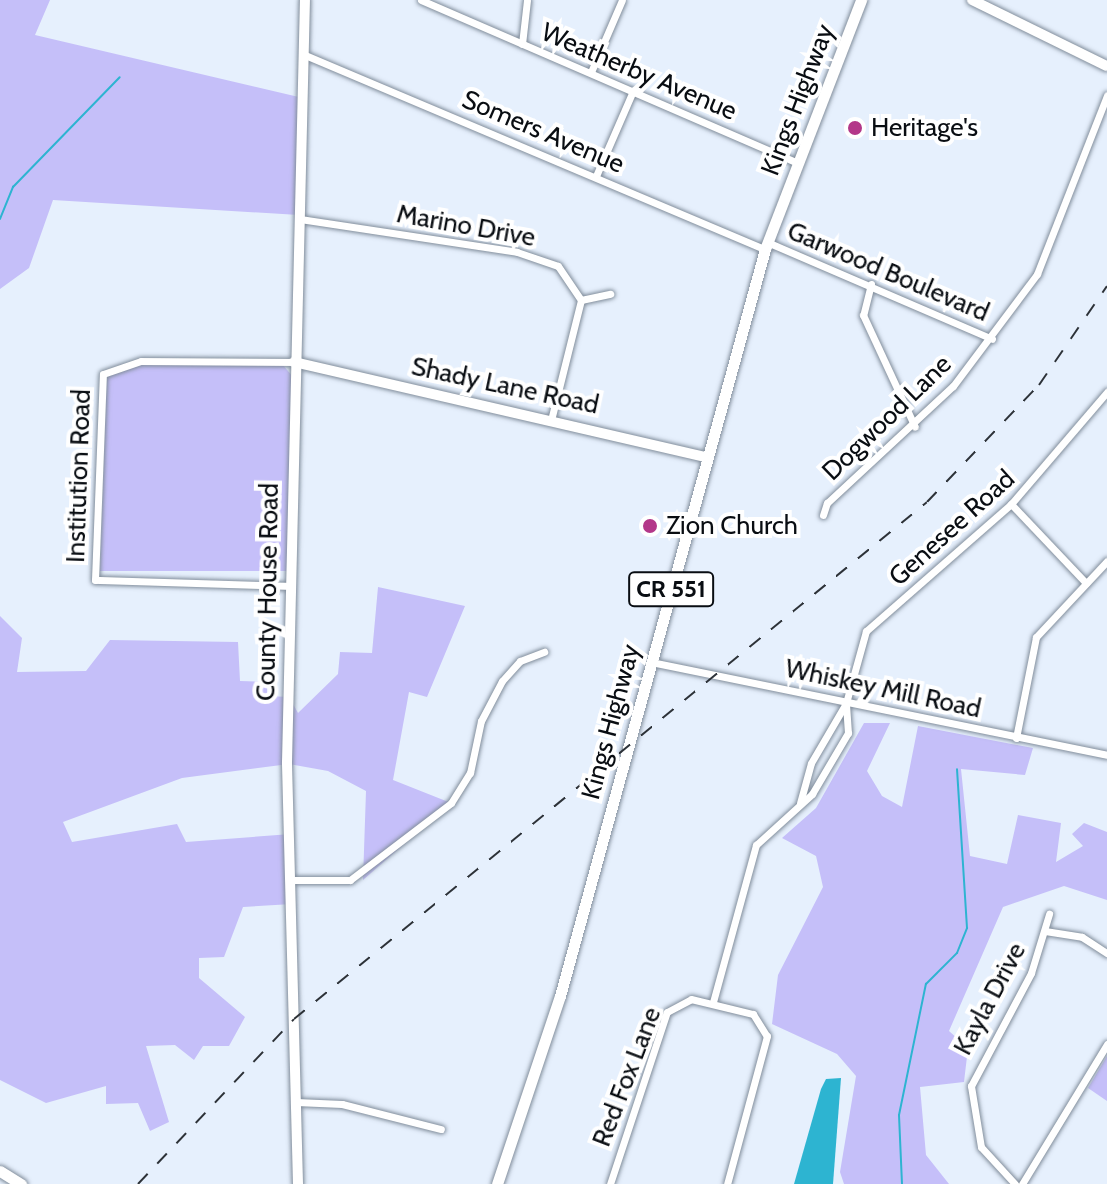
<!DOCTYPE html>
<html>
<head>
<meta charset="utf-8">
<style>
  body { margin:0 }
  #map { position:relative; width:1107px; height:1184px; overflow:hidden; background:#e6f0fd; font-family:Cabin,sans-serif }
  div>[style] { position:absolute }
  .green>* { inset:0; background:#c5bff9 }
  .water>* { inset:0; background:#2db4d1 }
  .stream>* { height:2px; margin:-1px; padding:0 1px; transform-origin:1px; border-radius:1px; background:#2db4d1 }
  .roads { filter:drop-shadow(0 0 2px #818d9b) drop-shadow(0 0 2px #818d9b) }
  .street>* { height:7px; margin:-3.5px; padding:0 3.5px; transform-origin:3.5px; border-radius:3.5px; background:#fff }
  .secondary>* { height:10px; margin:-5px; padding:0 5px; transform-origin:5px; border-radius:5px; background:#fff }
  .primary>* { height:11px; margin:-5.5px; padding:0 5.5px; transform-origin:5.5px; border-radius:5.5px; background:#fff }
  .rail>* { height:2px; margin-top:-1px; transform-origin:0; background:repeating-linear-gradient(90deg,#2c3137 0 14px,transparent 0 28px) }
  .dots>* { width:22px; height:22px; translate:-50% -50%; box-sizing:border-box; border:4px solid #fff; border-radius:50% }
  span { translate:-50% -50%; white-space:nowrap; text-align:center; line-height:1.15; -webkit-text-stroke:8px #fff; paint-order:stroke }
  .shield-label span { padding:2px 6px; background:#fff; border:2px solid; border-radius:6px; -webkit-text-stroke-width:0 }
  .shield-label { font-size:24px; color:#090d12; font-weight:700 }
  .street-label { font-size:26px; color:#090d12 }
  .poi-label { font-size:26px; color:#090d12 }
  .left { translate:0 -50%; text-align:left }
</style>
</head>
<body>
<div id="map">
  <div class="green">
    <div style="clip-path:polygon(0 0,50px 0,35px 35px,303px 98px,299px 215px,53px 200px,29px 268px,0 289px)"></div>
    <div style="clip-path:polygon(144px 363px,283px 365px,293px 377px,289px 571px,100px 571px,107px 373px)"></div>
    <div style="clip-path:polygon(378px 587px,465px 606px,427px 697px,409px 692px,393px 780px,451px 803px,363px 880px,366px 791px,328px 771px,289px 764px,182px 778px,63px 822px,72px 842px,177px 824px,186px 842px,291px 834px,292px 904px,243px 907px,224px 957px,199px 958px,199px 978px,245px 1017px,229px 1046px,203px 1046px,194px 1060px,175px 1045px,146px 1046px,169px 1122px,150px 1131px,138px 1103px,106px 1104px,106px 1086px,46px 1103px,0 1080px,0 616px,22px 638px,17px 672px,86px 671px,110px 640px,238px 642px,240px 681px,267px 682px,267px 696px,289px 697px,298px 713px,338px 674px,340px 652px,372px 653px)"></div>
    <div style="clip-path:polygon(864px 723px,890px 723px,867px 771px,882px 796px,902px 807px,918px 726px,1033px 748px,1025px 775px,961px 769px,970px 856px,1007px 864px,1018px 815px,1061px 823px,1056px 862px,1083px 846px,1072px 834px,1084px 823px,1107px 832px,1107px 900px,1064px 886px,1003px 907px,949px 1031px,968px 1048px,964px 1082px,920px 1087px,926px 1155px,949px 1184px,844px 1184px,840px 1172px,856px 1076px,837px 1054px,772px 1024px,778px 975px,823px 887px,816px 856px,782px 838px,816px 808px)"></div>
    <div style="clip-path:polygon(1107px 1056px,1107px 1101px,1088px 1088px)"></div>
  </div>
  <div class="water">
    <div style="clip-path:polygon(841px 1078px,833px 1184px,794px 1184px,821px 1089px,826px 1079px)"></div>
  </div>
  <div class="stream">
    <div style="left:0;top:219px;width:35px;rotate:-68deg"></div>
    <div style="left:13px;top:187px;width:153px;rotate:-45.8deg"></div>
    <div style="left:902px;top:1184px;width:69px;rotate:-92.5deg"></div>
    <div style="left:899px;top:1115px;width:134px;rotate:-78.4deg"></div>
    <div style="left:926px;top:984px;width:44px;rotate:-45deg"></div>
    <div style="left:957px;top:953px;width:27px;rotate:-68deg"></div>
    <div style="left:967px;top:928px;width:159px;rotate:-93.6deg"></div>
  </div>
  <div class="roads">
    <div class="street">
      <div style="left:421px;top:0;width:410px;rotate:23.4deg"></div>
      <div style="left:522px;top:44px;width:44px;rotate:-83.5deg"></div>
      <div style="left:305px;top:55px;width:499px;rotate:22.9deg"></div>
      <div style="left:591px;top:72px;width:78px;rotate:-66.7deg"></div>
      <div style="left:596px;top:176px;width:93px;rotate:-66.5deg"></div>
      <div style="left:300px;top:219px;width:219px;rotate:8.6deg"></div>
      <div style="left:517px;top:252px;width:43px;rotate:18.9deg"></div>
      <div style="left:558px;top:266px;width:41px;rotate:55.9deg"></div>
      <div style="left:581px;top:300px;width:120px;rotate:104deg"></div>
      <div style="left:767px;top:242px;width:245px;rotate:23.3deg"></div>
      <div style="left:871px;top:284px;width:32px;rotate:104deg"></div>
      <div style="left:863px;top:315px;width:123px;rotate:65.1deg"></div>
      <div style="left:581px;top:300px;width:30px;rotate:-12deg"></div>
      <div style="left:1011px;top:504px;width:109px;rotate:46.5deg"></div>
      <div style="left:823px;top:515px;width:13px;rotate:-72deg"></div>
      <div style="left:827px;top:503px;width:172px;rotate:-42.9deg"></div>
      <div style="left:953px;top:386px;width:140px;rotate:-53.1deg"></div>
      <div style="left:1037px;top:274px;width:192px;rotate:-68.6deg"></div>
      <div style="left:289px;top:586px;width:194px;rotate:-178.2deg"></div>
      <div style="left:95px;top:580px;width:206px;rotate:-87.8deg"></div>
      <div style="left:103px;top:374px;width:40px;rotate:-18.9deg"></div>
      <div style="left:141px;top:361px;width:153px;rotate:0.4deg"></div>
      <div style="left:651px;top:662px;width:465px;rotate:11.5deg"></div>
      <div style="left:1016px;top:738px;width:103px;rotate:-78.8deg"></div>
      <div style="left:1036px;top:637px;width:104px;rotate:-46.9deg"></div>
      <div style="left:800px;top:803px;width:41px;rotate:-74.6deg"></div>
      <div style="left:811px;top:763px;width:69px;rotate:-59.7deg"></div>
      <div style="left:846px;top:703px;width:75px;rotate:-74.5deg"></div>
      <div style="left:866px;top:631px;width:193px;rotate:-41.2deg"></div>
      <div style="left:1011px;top:504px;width:148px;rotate:-49.4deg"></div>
      <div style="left:291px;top:880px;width:59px"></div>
      <div style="left:350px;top:880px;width:127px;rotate:-37.3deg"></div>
      <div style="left:451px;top:803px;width:36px;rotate:-58deg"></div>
      <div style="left:470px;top:773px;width:53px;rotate:-78.1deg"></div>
      <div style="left:481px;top:721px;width:45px;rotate:-62.3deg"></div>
      <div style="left:502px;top:681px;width:27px;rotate:-48deg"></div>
      <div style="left:520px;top:661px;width:26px;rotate:-21deg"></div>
      <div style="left:1045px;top:931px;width:37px;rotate:9deg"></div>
      <div style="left:1082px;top:937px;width:30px;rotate:33deg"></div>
      <div style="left:713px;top:1002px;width:163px;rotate:-74.7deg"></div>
      <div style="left:756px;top:845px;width:76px;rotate:-42.3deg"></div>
      <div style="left:812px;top:794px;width:71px;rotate:-59.5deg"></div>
      <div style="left:848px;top:733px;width:30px;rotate:-94deg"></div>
      <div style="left:296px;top:1102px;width:46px;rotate:2.5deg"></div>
      <div style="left:342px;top:1104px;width:102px;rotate:14.2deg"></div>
      <div style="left:610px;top:1184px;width:181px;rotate:-71.7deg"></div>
      <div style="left:667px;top:1012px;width:27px;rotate:-28deg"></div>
      <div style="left:691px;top:999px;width:64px;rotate:13.6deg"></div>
      <div style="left:753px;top:1014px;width:26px;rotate:58deg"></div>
      <div style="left:767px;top:1036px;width:153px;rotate:105.1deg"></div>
      <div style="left:1015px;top:1184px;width:50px;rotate:-132.6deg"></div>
      <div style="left:981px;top:1147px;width:62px;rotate:-99.3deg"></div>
      <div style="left:971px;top:1086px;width:128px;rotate:-62deg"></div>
      <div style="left:1031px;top:973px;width:62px;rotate:-73deg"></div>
      <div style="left:1022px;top:1184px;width:164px;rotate:-58.7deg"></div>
    </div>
    <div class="secondary">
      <div style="left:972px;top:0;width:150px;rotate:26.1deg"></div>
      <div style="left:294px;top:362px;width:422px;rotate:13deg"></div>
      <div style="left:298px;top:1184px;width:422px;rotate:-91.5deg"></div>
      <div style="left:287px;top:762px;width:762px;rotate:-88.65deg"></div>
    </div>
    <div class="primary">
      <div style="left:0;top:1171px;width:25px;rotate:32deg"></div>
      <div style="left:497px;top:1184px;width:198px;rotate:-71.5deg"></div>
      <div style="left:560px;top:996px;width:775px;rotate:-74.65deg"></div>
      <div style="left:765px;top:249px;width:267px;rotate:-68.9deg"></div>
    </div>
  </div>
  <div class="rail">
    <div style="left:138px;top:1184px;width:227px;rotate:-46.6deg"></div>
    <div style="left:294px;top:1019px;width:817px;rotate:-39.24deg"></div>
    <div style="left:927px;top:502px;width:162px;rotate:-46.3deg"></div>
    <div style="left:1039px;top:385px;width:120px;rotate:-55.5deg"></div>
  </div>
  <div class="dots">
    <div style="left:855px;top:128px;background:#b33789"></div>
    <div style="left:650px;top:526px;background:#b33789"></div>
  </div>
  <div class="shield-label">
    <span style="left:671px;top:589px">CR 551</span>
  </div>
  <div class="street-label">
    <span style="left:639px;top:72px;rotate:23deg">Weatherby Avenue</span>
    <span style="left:798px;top:100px;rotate:-69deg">Kings Highway</span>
    <span style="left:543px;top:132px;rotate:23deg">Somers Avenue</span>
    <span style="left:466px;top:226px;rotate:10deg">Marino Drive</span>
    <span style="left:888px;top:272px;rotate:23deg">Garwood Boulevard</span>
    <span style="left:505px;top:386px;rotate:12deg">Shady Lane Road</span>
    <span style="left:887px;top:418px;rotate:-44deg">Dogwood Lane</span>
    <span style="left:79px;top:476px;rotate:-88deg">Institution Road</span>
    <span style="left:952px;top:528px;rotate:-42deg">Genesee Road</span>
    <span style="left:268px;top:592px;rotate:-89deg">County House Road</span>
    <span style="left:883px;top:689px;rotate:12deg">Whiskey Mill Road</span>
    <span style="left:611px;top:722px;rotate:-75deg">Kings Highway</span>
    <span style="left:990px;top:999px;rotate:-62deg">Kayla Drive</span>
    <span style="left:627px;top:1077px;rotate:-69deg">Red Fox Lane</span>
  </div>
  <div class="poi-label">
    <span class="left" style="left:871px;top:128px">Heritage's</span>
    <span class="left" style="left:666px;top:526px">Zion Church</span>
  </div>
</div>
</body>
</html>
